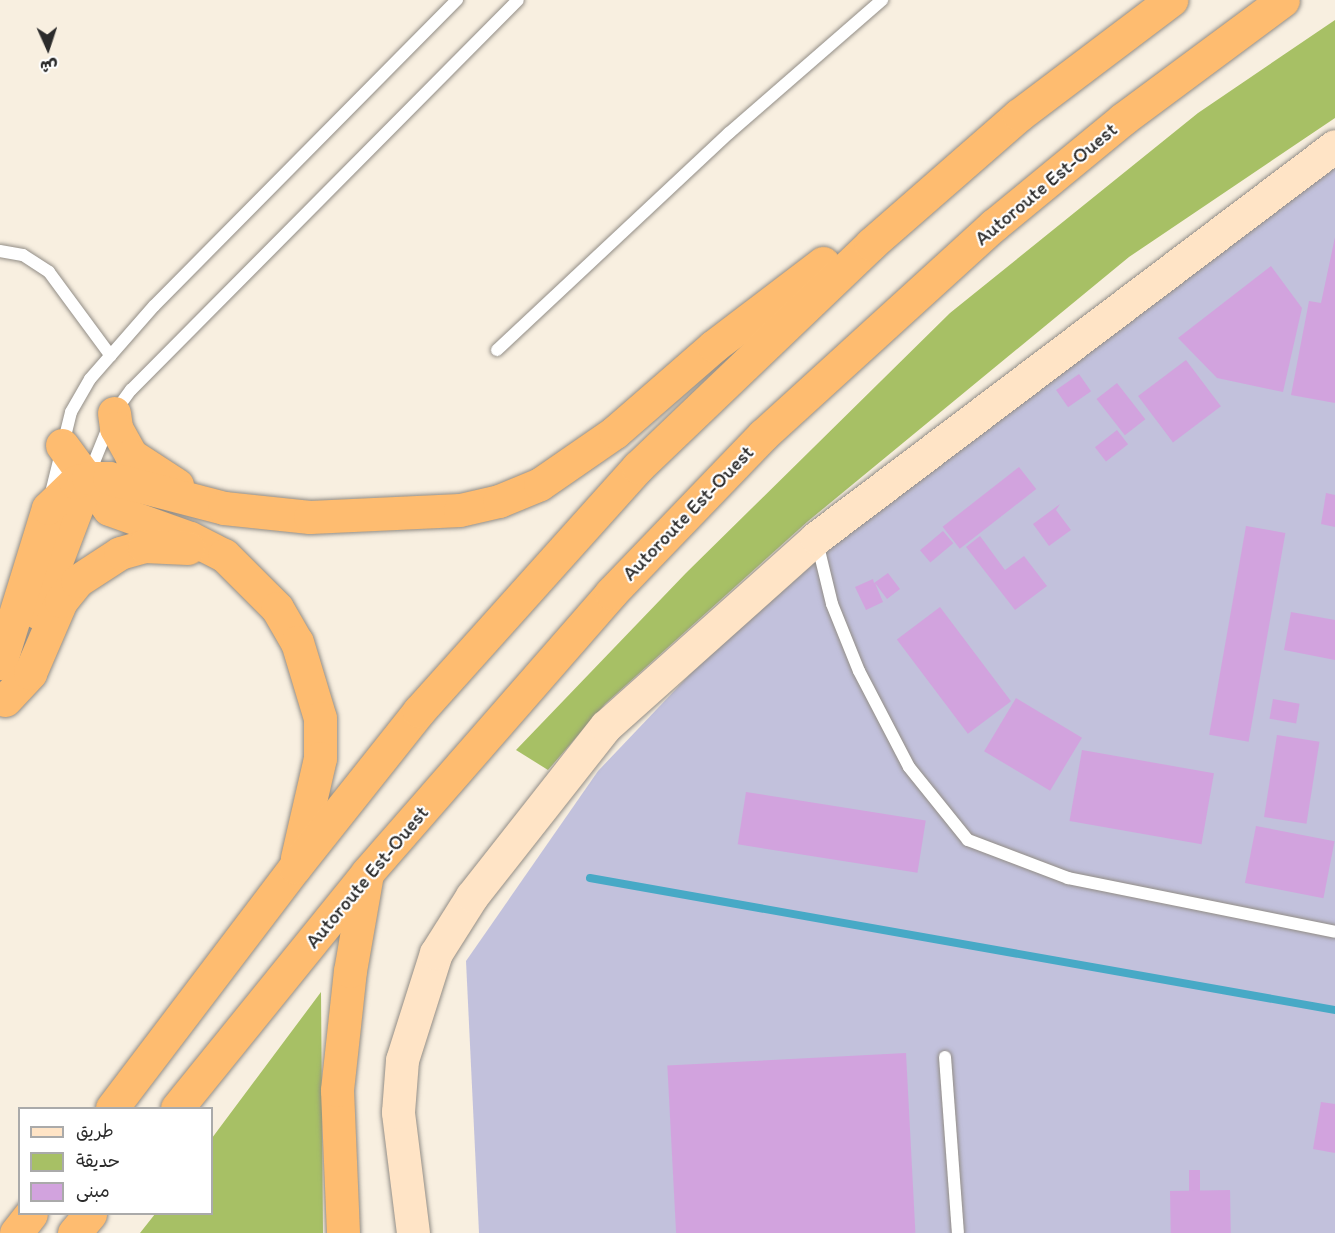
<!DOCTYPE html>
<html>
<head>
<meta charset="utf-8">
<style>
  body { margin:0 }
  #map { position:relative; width:1335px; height:1233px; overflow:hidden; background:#f8efe0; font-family:Itim,"Playpen Sans Arabic",sans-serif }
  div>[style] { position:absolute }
  .industrial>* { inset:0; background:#c2c1dc }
  .green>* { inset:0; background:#a7c065 }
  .stream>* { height:8px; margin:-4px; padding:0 4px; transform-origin:4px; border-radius:4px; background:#47a9c6 }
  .building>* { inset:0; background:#d2a3de; transform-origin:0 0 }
  .roads { filter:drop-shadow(0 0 2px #928d86) drop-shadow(0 0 2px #928d86) }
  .service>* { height:12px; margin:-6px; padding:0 6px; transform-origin:6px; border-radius:6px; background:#fff }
  .secondary>* { height:33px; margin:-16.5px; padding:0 16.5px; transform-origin:16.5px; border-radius:16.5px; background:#ffe4c6 }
  .motorway>* { height:33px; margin:-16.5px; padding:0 16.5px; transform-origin:16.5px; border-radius:16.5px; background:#febc70 }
  span { translate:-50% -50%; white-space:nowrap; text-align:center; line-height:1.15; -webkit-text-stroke:4.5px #fff; paint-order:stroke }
  .street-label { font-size:20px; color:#2b2b2b }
  .legend { position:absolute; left:18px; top:1107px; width:195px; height:108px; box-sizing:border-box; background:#fff; border:2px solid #aaa; margin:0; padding:8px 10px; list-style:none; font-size:18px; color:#2b2b2b }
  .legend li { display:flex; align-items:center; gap:12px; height:30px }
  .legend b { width:30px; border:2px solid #aaa }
  .north { position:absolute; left:18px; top:18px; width:60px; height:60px; -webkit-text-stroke:4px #fff; paint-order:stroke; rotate:177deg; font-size:16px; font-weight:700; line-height:24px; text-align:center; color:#2b2b2b }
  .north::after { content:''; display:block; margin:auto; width:21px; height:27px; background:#2b2b2b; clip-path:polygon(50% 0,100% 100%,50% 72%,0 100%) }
</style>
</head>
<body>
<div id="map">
  <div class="industrial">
    <div style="clip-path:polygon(1335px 168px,1335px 1233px,479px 1233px,466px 961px,598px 771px,774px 586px,1038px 380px)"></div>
  </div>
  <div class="green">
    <div style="clip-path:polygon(1335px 20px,1335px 118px,1129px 257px,807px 522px,605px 704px,548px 770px,516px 750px,686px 573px,950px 313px,1198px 113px)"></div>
    <div style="clip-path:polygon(321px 992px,323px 1233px,140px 1233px,155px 1214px,212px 1214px,212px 1138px)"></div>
  </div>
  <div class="stream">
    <div style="left:590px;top:878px;width:757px;rotate:10.05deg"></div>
  </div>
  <div class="building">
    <div style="clip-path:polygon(1335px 237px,1335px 403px,1291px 395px,1309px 301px,1321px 303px)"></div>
    <div style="clip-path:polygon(1271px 266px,1302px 308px,1283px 392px,1217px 378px,1178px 338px)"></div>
    <div style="left:1186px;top:360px;width:58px;height:60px;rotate:53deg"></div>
    <div style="left:1079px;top:374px;width:21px;height:28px;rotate:55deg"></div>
    <div style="left:1117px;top:383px;width:46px;height:26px;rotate:52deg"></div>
    <div style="left:1117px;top:430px;width:18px;height:28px;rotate:52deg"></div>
    <div style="left:1019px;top:467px;width:28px;height:97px;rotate:52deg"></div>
    <div style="clip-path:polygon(1326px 493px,1335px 495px,1335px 527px,1321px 524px)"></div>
    <div style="clip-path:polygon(1060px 504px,1056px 510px,1071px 530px,1049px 546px,1033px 524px)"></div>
    <div style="left:1246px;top:526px;width:40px;height:212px;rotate:10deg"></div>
    <div style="left:943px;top:531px;width:16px;height:30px;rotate:50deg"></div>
    <div style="clip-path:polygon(980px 536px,1005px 570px,1024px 556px,1047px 586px,1015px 610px,966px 547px)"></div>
    <div style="clip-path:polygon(888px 573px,900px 589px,887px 599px,875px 583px,883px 602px,866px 610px,855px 587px,873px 579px,874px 583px)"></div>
    <div style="left:940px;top:607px;width:118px;height:54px;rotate:53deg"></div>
    <div style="clip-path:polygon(1291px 612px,1335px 620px,1335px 660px,1284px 650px)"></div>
    <div style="left:1016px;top:698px;width:77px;height:62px;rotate:31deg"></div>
    <div style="left:1273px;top:699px;width:27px;height:20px;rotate:10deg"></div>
    <div style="left:1277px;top:735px;width:43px;height:83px;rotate:9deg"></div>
    <div style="left:1082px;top:750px;width:134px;height:72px;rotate:10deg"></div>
    <div style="left:746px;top:792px;width:182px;height:53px;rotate:9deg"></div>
    <div style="left:1256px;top:826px;width:80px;height:58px;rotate:11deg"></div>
    <div style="left:906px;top:1053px;width:180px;height:239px;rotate:87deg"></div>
    <div style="clip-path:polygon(1321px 1102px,1335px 1104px,1335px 1153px,1313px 1149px)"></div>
    <div style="left:1189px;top:1170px;width:11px;height:21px"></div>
    <div style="left:1230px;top:1190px;width:43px;height:60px;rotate:89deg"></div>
  </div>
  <div class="roads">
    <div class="service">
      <div style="left:0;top:251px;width:23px;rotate:10deg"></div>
      <div style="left:23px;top:255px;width:31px;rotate:33deg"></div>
      <div style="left:49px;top:272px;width:104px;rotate:53.6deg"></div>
      <div style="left:497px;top:350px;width:318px;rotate:-43.1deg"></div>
      <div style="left:729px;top:133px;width:203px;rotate:-41deg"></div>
      <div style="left:88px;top:477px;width:69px;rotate:-67.9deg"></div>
      <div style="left:114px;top:413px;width:29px;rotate:-54deg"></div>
      <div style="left:131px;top:390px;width:549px;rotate:-45.22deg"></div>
      <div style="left:51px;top:493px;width:83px;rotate:-76.1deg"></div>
      <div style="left:71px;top:412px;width:38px;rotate:-60deg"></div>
      <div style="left:90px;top:379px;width:97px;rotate:-48.8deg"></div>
      <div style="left:154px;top:306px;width:431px;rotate:-45.3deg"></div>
      <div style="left:817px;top:542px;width:64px;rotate:76.4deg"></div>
      <div style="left:832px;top:604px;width:72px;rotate:68.1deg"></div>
      <div style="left:859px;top:671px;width:108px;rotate:62.5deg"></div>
      <div style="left:909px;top:767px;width:94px;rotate:51.1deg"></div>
      <div style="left:968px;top:840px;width:107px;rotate:20.8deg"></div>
      <div style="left:1068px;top:878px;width:272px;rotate:11.4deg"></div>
      <div style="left:945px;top:1057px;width:176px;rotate:85.8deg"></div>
    </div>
    <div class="secondary">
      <div style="left:413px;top:1233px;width:122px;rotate:-97.1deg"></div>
      <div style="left:398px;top:1112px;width:52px;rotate:-85.6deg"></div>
      <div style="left:402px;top:1060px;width:112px;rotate:-72.4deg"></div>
      <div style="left:436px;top:953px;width:67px;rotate:-57.7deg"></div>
      <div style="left:472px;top:896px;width:216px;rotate:-51.8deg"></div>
      <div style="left:606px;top:726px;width:282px;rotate:-41.8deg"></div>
      <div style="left:816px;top:538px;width:650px;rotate:-37.06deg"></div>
    </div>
    <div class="motorway">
      <div style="left:114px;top:413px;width:15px;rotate:82deg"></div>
      <div style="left:116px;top:428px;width:31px;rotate:61deg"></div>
      <div style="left:131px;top:455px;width:55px;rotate:33.1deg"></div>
      <div style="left:62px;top:445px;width:79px;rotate:53.7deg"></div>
      <div style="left:109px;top:509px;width:86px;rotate:19.7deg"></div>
      <div style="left:190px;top:538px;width:38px;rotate:27deg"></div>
      <div style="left:224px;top:555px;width:75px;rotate:45deg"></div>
      <div style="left:277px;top:608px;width:39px;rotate:60deg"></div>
      <div style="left:297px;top:642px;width:79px;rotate:73.2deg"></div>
      <div style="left:320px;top:718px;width:40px;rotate:90deg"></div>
      <div style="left:320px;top:758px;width:103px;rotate:103deg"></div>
      <div style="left:37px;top:612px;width:143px;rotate:-69.2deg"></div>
      <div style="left:0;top:663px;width:162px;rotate:-72.8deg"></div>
      <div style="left:48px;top:508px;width:37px;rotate:-44deg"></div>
      <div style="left:75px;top:482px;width:14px;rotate:-17deg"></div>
      <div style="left:88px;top:478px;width:21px"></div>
      <div style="left:109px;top:478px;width:119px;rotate:14.6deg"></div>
      <div style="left:224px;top:508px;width:86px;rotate:6deg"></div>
      <div style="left:310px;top:517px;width:150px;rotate:-2.7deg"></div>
      <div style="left:460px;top:510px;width:40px;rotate:-13deg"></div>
      <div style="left:499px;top:501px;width:44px;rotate:-22.5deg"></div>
      <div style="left:540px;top:484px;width:91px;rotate:-34.7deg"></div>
      <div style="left:615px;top:432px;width:131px;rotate:-41deg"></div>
      <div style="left:714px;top:346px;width:137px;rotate:-37.3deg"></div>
      <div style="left:5px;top:700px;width:37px;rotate:-47deg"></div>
      <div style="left:30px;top:673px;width:78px;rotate:-66.7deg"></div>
      <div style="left:61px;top:601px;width:26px;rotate:-51deg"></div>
      <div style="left:77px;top:581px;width:51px;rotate:-33.1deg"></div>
      <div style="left:120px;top:553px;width:25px;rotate:-16deg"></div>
      <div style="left:144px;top:546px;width:44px;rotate:2.6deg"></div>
      <div style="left:112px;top:1108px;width:303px;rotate:-52.8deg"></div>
      <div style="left:295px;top:867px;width:199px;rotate:-51.5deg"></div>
      <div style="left:419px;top:711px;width:328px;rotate:-48.1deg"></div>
      <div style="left:638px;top:467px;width:323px;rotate:-43.7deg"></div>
      <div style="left:871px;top:244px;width:196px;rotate:-41.1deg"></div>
      <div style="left:1019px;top:115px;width:191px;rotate:-37.1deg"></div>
      <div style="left:177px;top:1108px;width:302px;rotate:-51deg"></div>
      <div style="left:367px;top:873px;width:371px;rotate:-48.9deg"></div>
      <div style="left:611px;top:593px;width:219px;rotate:-46.1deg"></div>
      <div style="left:763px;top:435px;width:312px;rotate:-42.3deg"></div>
      <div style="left:994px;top:225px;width:167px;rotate:-39.4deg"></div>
      <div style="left:1123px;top:119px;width:199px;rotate:-36.6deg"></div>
      <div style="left:16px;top:1233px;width:24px;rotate:-52deg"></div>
      <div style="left:74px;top:1233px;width:25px;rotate:-50deg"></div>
      <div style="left:343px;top:1233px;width:143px;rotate:-92.4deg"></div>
      <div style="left:337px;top:1090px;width:120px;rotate:-83.8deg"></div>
      <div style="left:350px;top:971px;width:98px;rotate:-80.1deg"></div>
    </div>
  </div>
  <div class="street-label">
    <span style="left:1046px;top:184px;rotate:-40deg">Autoroute Est-Ouest</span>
    <span style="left:688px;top:513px;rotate:-46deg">Autoroute Est-Ouest</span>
    <span style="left:367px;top:877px;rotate:-50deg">Autoroute Est-Ouest</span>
  </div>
  <ul class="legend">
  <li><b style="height:8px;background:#ffe4c6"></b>طريق</li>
  <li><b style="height:16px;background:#a7c065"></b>حديقة</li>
  <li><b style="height:16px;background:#d2a3de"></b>مبنى</li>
  </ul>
  <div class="north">ش</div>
</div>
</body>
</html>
